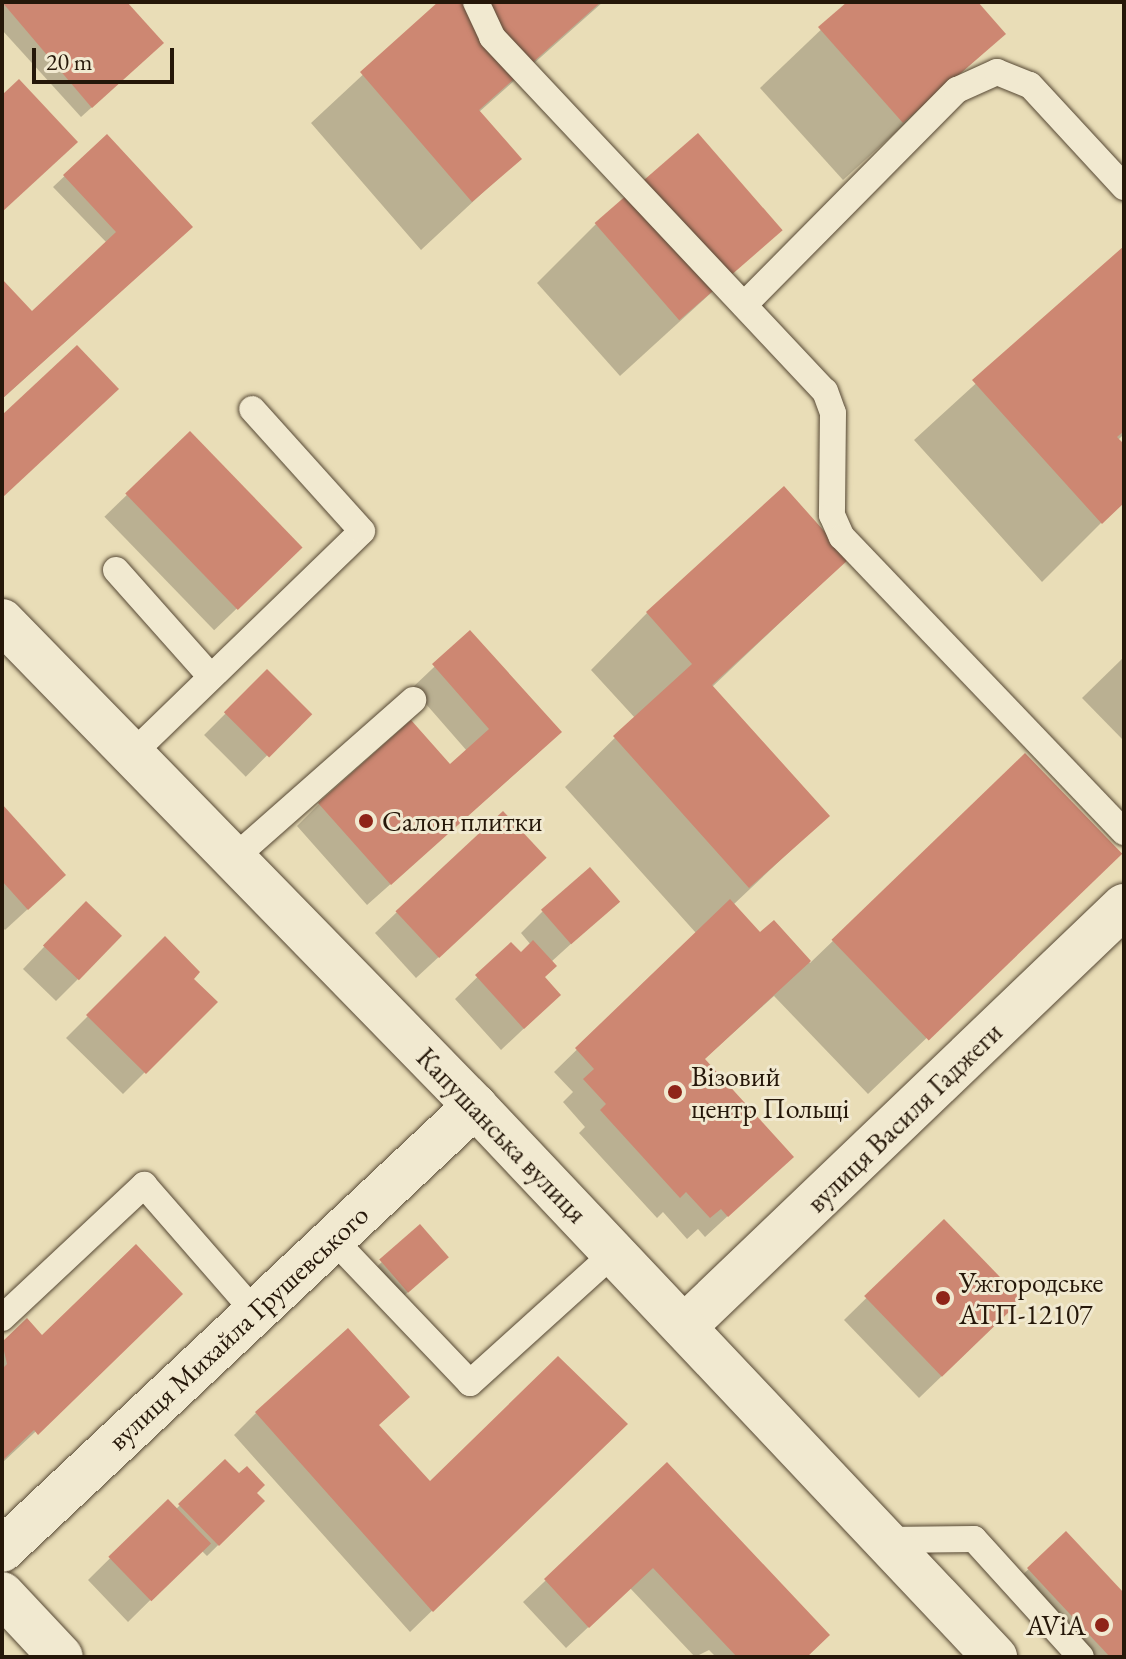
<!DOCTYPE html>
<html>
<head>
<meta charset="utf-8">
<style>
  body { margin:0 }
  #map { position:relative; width:1126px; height:1659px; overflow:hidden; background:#e9ddb7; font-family:"EB Garamond",serif }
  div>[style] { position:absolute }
  .shadow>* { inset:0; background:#0003; transform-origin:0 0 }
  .building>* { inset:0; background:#cd8772; transform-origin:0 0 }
  .roads { filter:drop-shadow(0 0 2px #564834) drop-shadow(0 0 2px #564834) }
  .service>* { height:26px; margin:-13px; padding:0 13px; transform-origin:13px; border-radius:13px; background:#f1e9d0 }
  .minor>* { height:44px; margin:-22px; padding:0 22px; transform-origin:22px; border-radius:22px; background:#f1e9d0 }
  .tertiary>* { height:44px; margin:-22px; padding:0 22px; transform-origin:22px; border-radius:22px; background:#f1e9d0 }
  .dots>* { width:22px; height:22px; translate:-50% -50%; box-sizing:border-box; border:4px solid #f1e9d0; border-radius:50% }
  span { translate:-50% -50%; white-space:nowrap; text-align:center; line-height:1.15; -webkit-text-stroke:6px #f1e9d0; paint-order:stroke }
  .poi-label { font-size:28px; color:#251709 }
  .left { translate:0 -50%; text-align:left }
  .right { translate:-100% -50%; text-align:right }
  .street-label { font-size:28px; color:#251709 }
  .frame { position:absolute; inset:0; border:4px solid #251709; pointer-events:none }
  .scale { position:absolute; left:32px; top:48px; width:142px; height:36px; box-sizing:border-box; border:4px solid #251709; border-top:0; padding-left:10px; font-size:24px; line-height:28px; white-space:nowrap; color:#251709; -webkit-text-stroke:6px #f1e9d0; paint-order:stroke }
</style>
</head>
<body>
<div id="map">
  <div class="shadow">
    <div style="clip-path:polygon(2px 2px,125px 2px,151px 54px,81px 117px,2px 30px)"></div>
    <div style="clip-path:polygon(441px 2px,603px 2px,479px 112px,519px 159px,421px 250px,311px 123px)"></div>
    <div style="clip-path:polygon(850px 2px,976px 2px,1004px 34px,843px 180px,760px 88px)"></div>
    <div style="clip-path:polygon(106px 137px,179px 238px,2px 399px,2px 282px,32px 314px,107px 243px,53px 187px)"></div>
    <div style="clip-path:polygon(596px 224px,780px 230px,620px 376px,537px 283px)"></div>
    <div style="clip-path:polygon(1124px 248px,1124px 434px,1118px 440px,1124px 447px,1124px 500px,1042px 582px,914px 440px)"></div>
    <div style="left:190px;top:434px;width:158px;height:119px;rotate:46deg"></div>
    <div style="clip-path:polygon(847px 559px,711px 688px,827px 816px,733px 905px,759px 935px,773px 923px,810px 963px,1025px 756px,1119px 854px,868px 1094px,774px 996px,703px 1060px,769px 1178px,705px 1237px,698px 1229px,687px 1239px,663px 1212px,657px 1218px,579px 1133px,585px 1127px,563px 1102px,573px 1092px,554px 1072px,696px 933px,565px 787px,635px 718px,591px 670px,647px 613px)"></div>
    <div style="clip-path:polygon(470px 633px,537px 754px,367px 905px,297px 826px,319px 804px,450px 766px,467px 751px,412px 688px)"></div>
    <div style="clip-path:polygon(1124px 657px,1124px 741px,1082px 698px)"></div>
    <div style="left:267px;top:672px;width:59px;height:89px;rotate:45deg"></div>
    <div style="clip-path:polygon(2px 807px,42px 896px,5px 930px,2px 927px)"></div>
    <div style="clip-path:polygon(522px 880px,416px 978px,375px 933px,397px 912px)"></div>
    <div style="clip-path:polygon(617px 902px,551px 962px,542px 978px,536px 1017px,501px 1050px,455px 999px,511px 944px,521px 955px,531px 945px,521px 933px,543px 911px)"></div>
    <div style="clip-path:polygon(64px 926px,78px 979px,56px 1001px,23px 969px)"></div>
    <div style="clip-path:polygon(165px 939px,191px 979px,215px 1002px,123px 1094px,66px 1038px)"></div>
    <div style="clip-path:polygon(944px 1222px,998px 1322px,919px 1398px,844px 1320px)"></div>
    <div style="clip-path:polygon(420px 1227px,436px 1267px,397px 1302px,371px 1272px)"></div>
    <div style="clip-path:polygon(159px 1316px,2px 1463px,2px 1345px,27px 1321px,42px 1337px)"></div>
    <div style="clip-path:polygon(256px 1413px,378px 1426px,430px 1484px,625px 1424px,410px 1632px,234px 1435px)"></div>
    <div style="clip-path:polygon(225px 1462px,263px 1501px,207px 1556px,201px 1550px,128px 1622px,88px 1580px,168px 1501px,175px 1510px)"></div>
    <div style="clip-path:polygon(667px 1465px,805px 1657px,716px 1657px,709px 1650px,695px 1657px,630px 1588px,566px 1648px,523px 1602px)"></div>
    <div style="clip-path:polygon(1066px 1534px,1124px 1595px,1124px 1657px,1089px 1657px,1017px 1580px)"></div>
  </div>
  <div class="building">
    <div style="clip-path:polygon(2px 2px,127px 2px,164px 43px,92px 108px)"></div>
    <div style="clip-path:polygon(438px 2px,601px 2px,479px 110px,522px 159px,472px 202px,360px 72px)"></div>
    <div style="clip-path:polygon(847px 2px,978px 2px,1006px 34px,903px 123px,818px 27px)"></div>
    <div style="clip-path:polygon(19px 79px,78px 142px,2px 212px,2px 95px)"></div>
    <div style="left:698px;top:133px;width:129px;height:137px;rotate:49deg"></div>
    <div style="clip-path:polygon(107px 134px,193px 227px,2px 399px,2px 279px,32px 311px,116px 232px,63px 175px)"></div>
    <div style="clip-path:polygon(1124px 246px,1124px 431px,1117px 437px,1124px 444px,1124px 503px,1102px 524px,972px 380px)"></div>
    <div style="clip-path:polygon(77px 345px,119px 389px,2px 498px,2px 415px)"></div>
    <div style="left:190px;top:431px;width:162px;height:90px;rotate:46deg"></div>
    <div style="clip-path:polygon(784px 486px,849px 559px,712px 685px,830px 816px,749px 888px,613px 736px,692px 664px,646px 612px)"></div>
    <div style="clip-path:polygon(470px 630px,562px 732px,391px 885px,318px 803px,411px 720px,450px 764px,489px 729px,432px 664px)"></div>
    <div style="left:267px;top:669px;width:64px;height:61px;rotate:45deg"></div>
    <div style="left:1025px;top:753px;width:140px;height:269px;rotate:46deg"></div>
    <div style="clip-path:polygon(2px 804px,66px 875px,28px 910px,2px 881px)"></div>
    <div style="left:503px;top:811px;width:64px;height:147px;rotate:47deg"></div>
    <div style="left:590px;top:867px;width:46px;height:65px;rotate:49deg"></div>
    <div style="clip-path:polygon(730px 899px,760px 932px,774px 920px,811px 961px,705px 1059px,794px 1157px,728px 1217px,721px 1209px,710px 1218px,686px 1192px,680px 1198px,600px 1110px,606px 1104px,583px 1079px,594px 1069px,575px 1048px)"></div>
    <div style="left:86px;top:901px;width:50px;height:62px;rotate:44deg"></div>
    <div style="clip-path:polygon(165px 936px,200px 972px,194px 979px,218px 1002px,146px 1074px,86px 1015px)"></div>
    <div style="clip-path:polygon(533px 940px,557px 966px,545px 977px,561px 995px,524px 1029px,475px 975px,511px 942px,521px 952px)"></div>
    <div style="left:944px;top:1219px;width:112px;height:111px;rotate:46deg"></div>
    <div style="left:420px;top:1224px;width:44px;height:54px;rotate:49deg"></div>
    <div style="clip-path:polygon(136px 1244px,183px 1294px,38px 1435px,34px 1430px,2px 1461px,2px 1369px,7px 1364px,2px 1342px,27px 1318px,42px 1335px)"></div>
    <div style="clip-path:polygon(348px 1328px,410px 1397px,379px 1425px,430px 1481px,558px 1356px,628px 1424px,433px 1612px,255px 1412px)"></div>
    <div style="clip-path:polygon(225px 1459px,239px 1473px,247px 1466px,265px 1485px,257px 1493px,265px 1501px,219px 1546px,178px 1504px)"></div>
    <div style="clip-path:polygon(667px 1462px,830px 1635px,807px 1657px,737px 1657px,653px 1568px,589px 1628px,544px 1579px)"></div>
    <div style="left:168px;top:1499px;width:62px;height:83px;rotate:46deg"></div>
    <div style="clip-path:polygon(1066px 1531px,1124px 1593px,1124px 1657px,1110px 1657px,1027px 1568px)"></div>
  </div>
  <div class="roads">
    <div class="service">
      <div style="left:476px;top:2px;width:38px;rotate:65deg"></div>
      <div style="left:492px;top:37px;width:486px;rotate:46.8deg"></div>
      <div style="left:825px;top:391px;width:23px;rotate:70deg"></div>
      <div style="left:833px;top:413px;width:102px;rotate:90.6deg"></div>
      <div style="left:832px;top:515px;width:24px;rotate:66deg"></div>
      <div style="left:842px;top:537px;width:408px;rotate:46.3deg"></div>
      <div style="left:744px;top:305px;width:303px;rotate:-45.3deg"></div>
      <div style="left:957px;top:90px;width:44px;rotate:-24.2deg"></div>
      <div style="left:997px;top:72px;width:35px;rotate:22deg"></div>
      <div style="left:1030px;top:85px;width:139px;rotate:47.3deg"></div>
      <div style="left:116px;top:570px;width:143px;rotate:48.4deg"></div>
      <div style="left:132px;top:754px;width:320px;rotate:-44.1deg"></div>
      <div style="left:362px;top:531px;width:164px;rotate:-132deg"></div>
      <div style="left:234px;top:858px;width:239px;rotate:-41.4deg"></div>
      <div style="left:332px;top:1238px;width:200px;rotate:46.4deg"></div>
      <div style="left:470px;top:1383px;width:194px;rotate:-42.1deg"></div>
      <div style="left:2px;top:1318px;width:195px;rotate:-43.1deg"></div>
      <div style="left:144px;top:1185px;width:167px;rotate:48.9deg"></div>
      <div style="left:885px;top:1540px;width:89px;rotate:-0.6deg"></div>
      <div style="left:974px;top:1539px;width:159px;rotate:47.8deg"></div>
    </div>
    <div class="minor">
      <div style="left:684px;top:1327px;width:609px;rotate:-43.74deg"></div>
      <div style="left:2px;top:1594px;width:86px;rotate:46.9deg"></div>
    </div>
    <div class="tertiary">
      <div style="left:2px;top:621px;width:677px;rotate:45.72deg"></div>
      <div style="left:475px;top:1106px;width:758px;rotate:46.66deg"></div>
      <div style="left:2px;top:1550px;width:649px;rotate:-43.19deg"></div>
    </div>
  </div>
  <div class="dots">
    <div style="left:366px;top:821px;background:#8f2418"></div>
    <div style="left:675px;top:1092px;background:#8f2418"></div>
    <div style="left:943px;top:1298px;background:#8f2418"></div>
    <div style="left:1102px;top:1625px;background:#8f2418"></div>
  </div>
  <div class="poi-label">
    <span class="left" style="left:382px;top:821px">Салон плитки</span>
    <span class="left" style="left:691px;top:1092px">Візовий<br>центр Польщі</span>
    <span class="left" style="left:959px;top:1298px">Ужгородське<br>АТП-12107</span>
    <span class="right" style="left:1086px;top:1625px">AViA</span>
  </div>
  <div class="street-label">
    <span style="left:904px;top:1117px;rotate:-44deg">вулиця Василя Гаджеги</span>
    <span style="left:502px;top:1135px;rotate:46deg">Капушанська вулиця</span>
    <span style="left:238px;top:1327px;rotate:-43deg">вулиця Михайла Грушевського</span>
  </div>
  <div class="frame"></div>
  <div class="scale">20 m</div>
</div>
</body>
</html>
